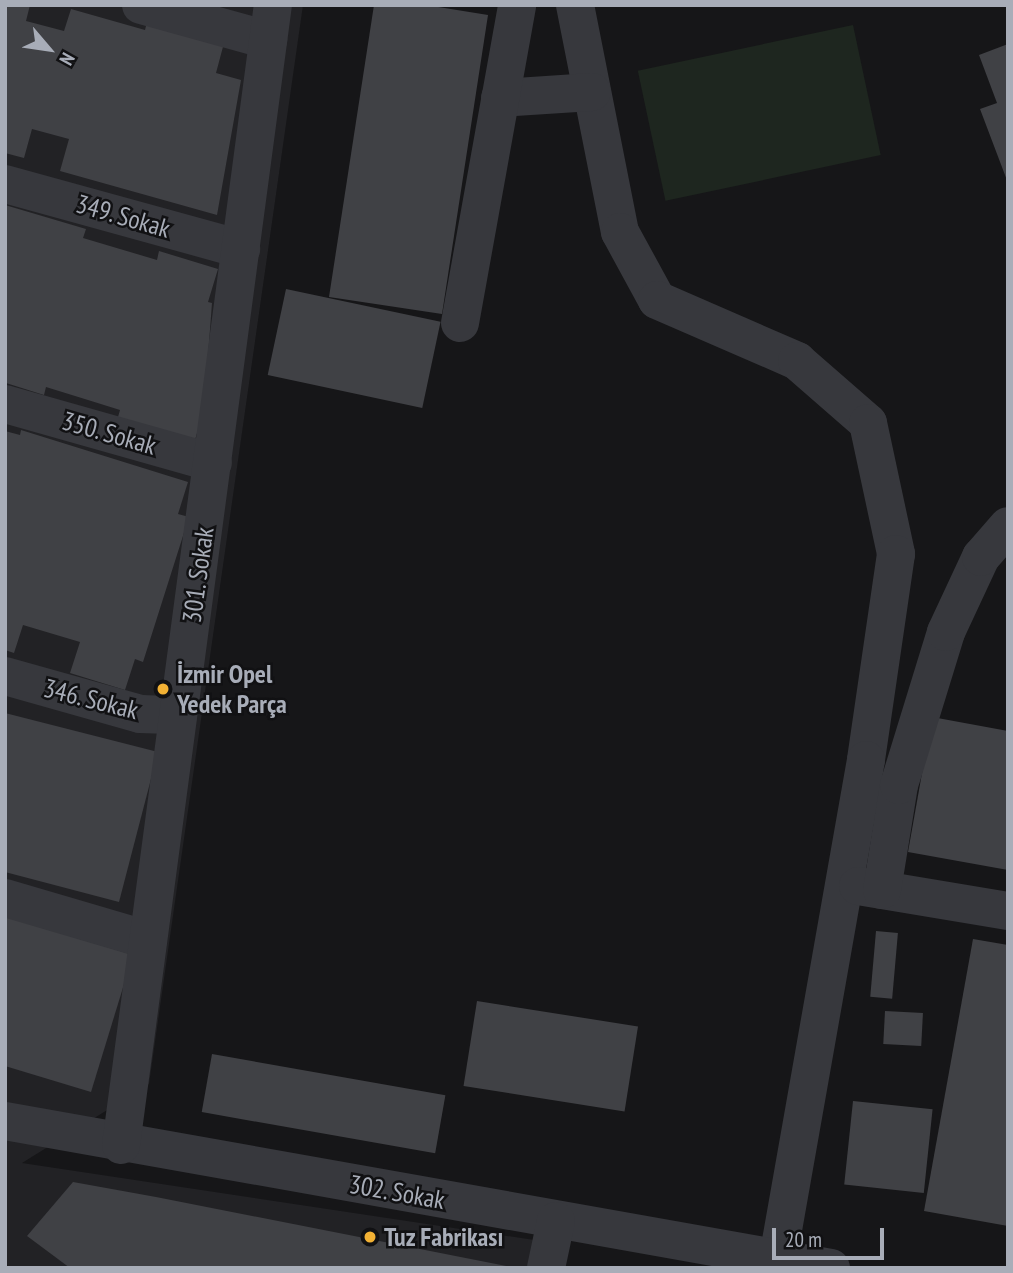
<!DOCTYPE html>
<html>
<head>
<meta charset="utf-8">
<style>
  body { margin:0 }
  #map { position:relative; width:1013px; height:1273px; overflow:hidden; background:#161618; font-family:"PT Sans Narrow",sans-serif }
  div>[style] { position:absolute }
  .built>* { inset:0; background:#222225 }
  .green>* { inset:0; background:#1e261f; transform-origin:0 0 }
  .building>* { inset:0; background:#404145; transform-origin:0 0 }
  .minor>* { height:38px; margin:-19px; padding:0 19px; transform-origin:19px; border-radius:19px; background:#37383d }
  .dots>* { width:19px; height:19px; translate:-50% -50%; box-sizing:border-box; border:4px solid #111113; border-radius:50% }
  span { translate:-50% -50%; white-space:nowrap; text-align:center; line-height:1.15; -webkit-text-stroke:5px #111113; paint-order:stroke }
  .street-label { font-size:26px; color:#a8adb8 }
  .poi-label { font-size:26px; color:#a8adb8; font-weight:700 }
  .left { translate:0 -50%; text-align:left }
  .frame { position:absolute; inset:0; border:7px solid #a8adb8; pointer-events:none }
  .north { position:absolute; left:14px; top:14px; width:70px; height:70px; -webkit-text-stroke:5px #111113; paint-order:stroke; rotate:119deg; font-size:19px; font-weight:700; line-height:28px; text-align:center; color:#a8adb8 }
  .north::after { content:''; display:block; margin:auto; width:24px; height:32px; background:#a8adb8; clip-path:polygon(50% 0,100% 100%,50% 72%,0 100%) }
  .scale { position:absolute; left:772px; top:1228px; width:112px; height:32px; box-sizing:border-box; border:4px solid #a8adb8; border-top:0; padding-left:9px; font-size:21px; line-height:24px; white-space:nowrap; color:#a8adb8; -webkit-text-stroke:5px #111113; paint-order:stroke }
</style>
</head>
<body>
<div id="map">
  <div class="built">
    <div style="clip-path:polygon(5px 5px,303px 5px,149px 1084px,22px 1163px,567px 1245px,563px 1268px,5px 1268px)"></div>
  </div>
  <div class="green">
    <div style="left:853px;top:25px;width:133px;height:220px;rotate:78deg"></div>
  </div>
  <div class="building">
    <div style="clip-path:polygon(5px 5px,30px 5px,26px 21px,64px 31px,71px 9px,145px 30px,147px 22px,224px 43px,216px 73px,241px 80px,217px 215px,60px 171px,69px 139px,32px 129px,24px 158px,5px 153px)"></div>
    <div style="clip-path:polygon(374px 5px,426px 5px,488px 15px,442px 314px,329px 297px)"></div>
    <div style="clip-path:polygon(1008px 44px,1008px 183px,980px 109px,997px 103px,979px 55px)"></div>
    <div style="clip-path:polygon(5px 205px,86px 229px,83px 238px,157px 260px,159px 251px,218px 269px,208px 302px,212px 303px,204px 409px,195px 440px,118px 417px,120px 410px,88px 400px,46px 387px,44px 395px,6px 383px)"></div>
    <div style="left:286px;top:289px;width:158px;height:88px;rotate:12deg"></div>
    <div style="clip-path:polygon(21px 430px,188px 482px,178px 514px,189px 517px,143px 662px,135px 659px,125px 690px,70px 673px,80px 642px,23px 625px,14px 653px,5px 650px,5px 431px,20px 435px)"></div>
    <div style="clip-path:polygon(5px 713px,158px 752px,119px 902px,5px 872px)"></div>
    <div style="clip-path:polygon(932px 717px,1008px 731px,1008px 870px,908px 852px)"></div>
    <div style="clip-path:polygon(5px 916px,133px 955px,91px 1092px,5px 1066px)"></div>
    <div style="left:876px;top:931px;width:22px;height:66px;rotate:5deg"></div>
    <div style="clip-path:polygon(973px 939px,1008px 945px,1008px 1226px,924px 1211px)"></div>
    <div style="left:477px;top:1001px;width:163px;height:86px;rotate:9deg"></div>
    <div style="left:885px;top:1011px;width:38px;height:33px;rotate:3deg"></div>
    <div style="left:212px;top:1054px;width:237px;height:59px;rotate:10deg"></div>
    <div style="left:853px;top:1101px;width:80px;height:84px;rotate:6deg"></div>
    <div style="clip-path:polygon(73px 1182px,156px 1197px,516px 1268px,70px 1268px,27px 1236px)"></div>
  </div>
  <div class="minor">
    <div style="left:141px;top:5px;width:132px;rotate:15.4deg"></div>
    <div style="left:575px;top:5px;width:231px;rotate:78.8deg"></div>
    <div style="left:620px;top:232px;width:77px;rotate:61.4deg"></div>
    <div style="left:657px;top:300px;width:153px;rotate:23.5deg"></div>
    <div style="left:797px;top:361px;width:94px;rotate:41.1deg"></div>
    <div style="left:868px;top:423px;width:134px;rotate:77.9deg"></div>
    <div style="left:896px;top:554px;width:208px;rotate:98.3deg"></div>
    <div style="left:866px;top:760px;width:506px;rotate:100.02deg"></div>
    <div style="left:500px;top:98px;width:92px;rotate:-3.7deg"></div>
    <div style="left:5px;top:184px;width:245px;rotate:15.4deg"></div>
    <div style="left:460px;top:323px;width:323px;rotate:-79.8deg"></div>
    <div style="left:5px;top:404px;width:216px;rotate:15.8deg"></div>
    <div style="left:5px;top:676px;width:140px;rotate:15.7deg"></div>
    <div style="left:140px;top:714px;width:38px;rotate:2deg"></div>
    <div style="left:858px;top:886px;width:152px;rotate:9.5deg"></div>
    <div style="left:882px;top:890px;width:106px;rotate:-80.8deg"></div>
    <div style="left:899px;top:785px;width:160px;rotate:-72.9deg"></div>
    <div style="left:946px;top:632px;width:83px;rotate:-65deg"></div>
    <div style="left:981px;top:557px;width:41px;rotate:-48.9deg"></div>
    <div style="left:5px;top:898px;width:149px;rotate:16.4deg"></div>
    <div style="left:5px;top:1121px;width:839px;rotate:10.09deg"></div>
    <div style="left:121px;top:1145px;width:1150px;rotate:-82.41deg"></div>
    <div style="left:546px;top:1268px;width:48px;rotate:-78deg"></div>
  </div>
  <div class="dots">
    <div style="left:163px;top:689px;background:#f2b134"></div>
    <div style="left:370px;top:1237px;background:#f2b134"></div>
  </div>
  <div class="street-label">
    <span style="left:123px;top:216px;rotate:16deg">349. Sokak</span>
    <span style="left:109px;top:433px;rotate:16deg">350. Sokak</span>
    <span style="left:198px;top:575px;rotate:-82deg">301. Sokak</span>
    <span style="left:91px;top:699px;rotate:14deg">346. Sokak</span>
    <span style="left:397px;top:1192px;rotate:10deg">302. Sokak</span>
  </div>
  <div class="poi-label">
    <span class="left" style="left:177px;top:689px">İzmir Opel<br>Yedek Parça</span>
    <span class="left" style="left:384px;top:1237px">Tuz Fabrikası</span>
  </div>
  <div class="frame"></div>
  <div class="north">N</div>
  <div class="scale">20 m</div>
</div>
</body>
</html>
